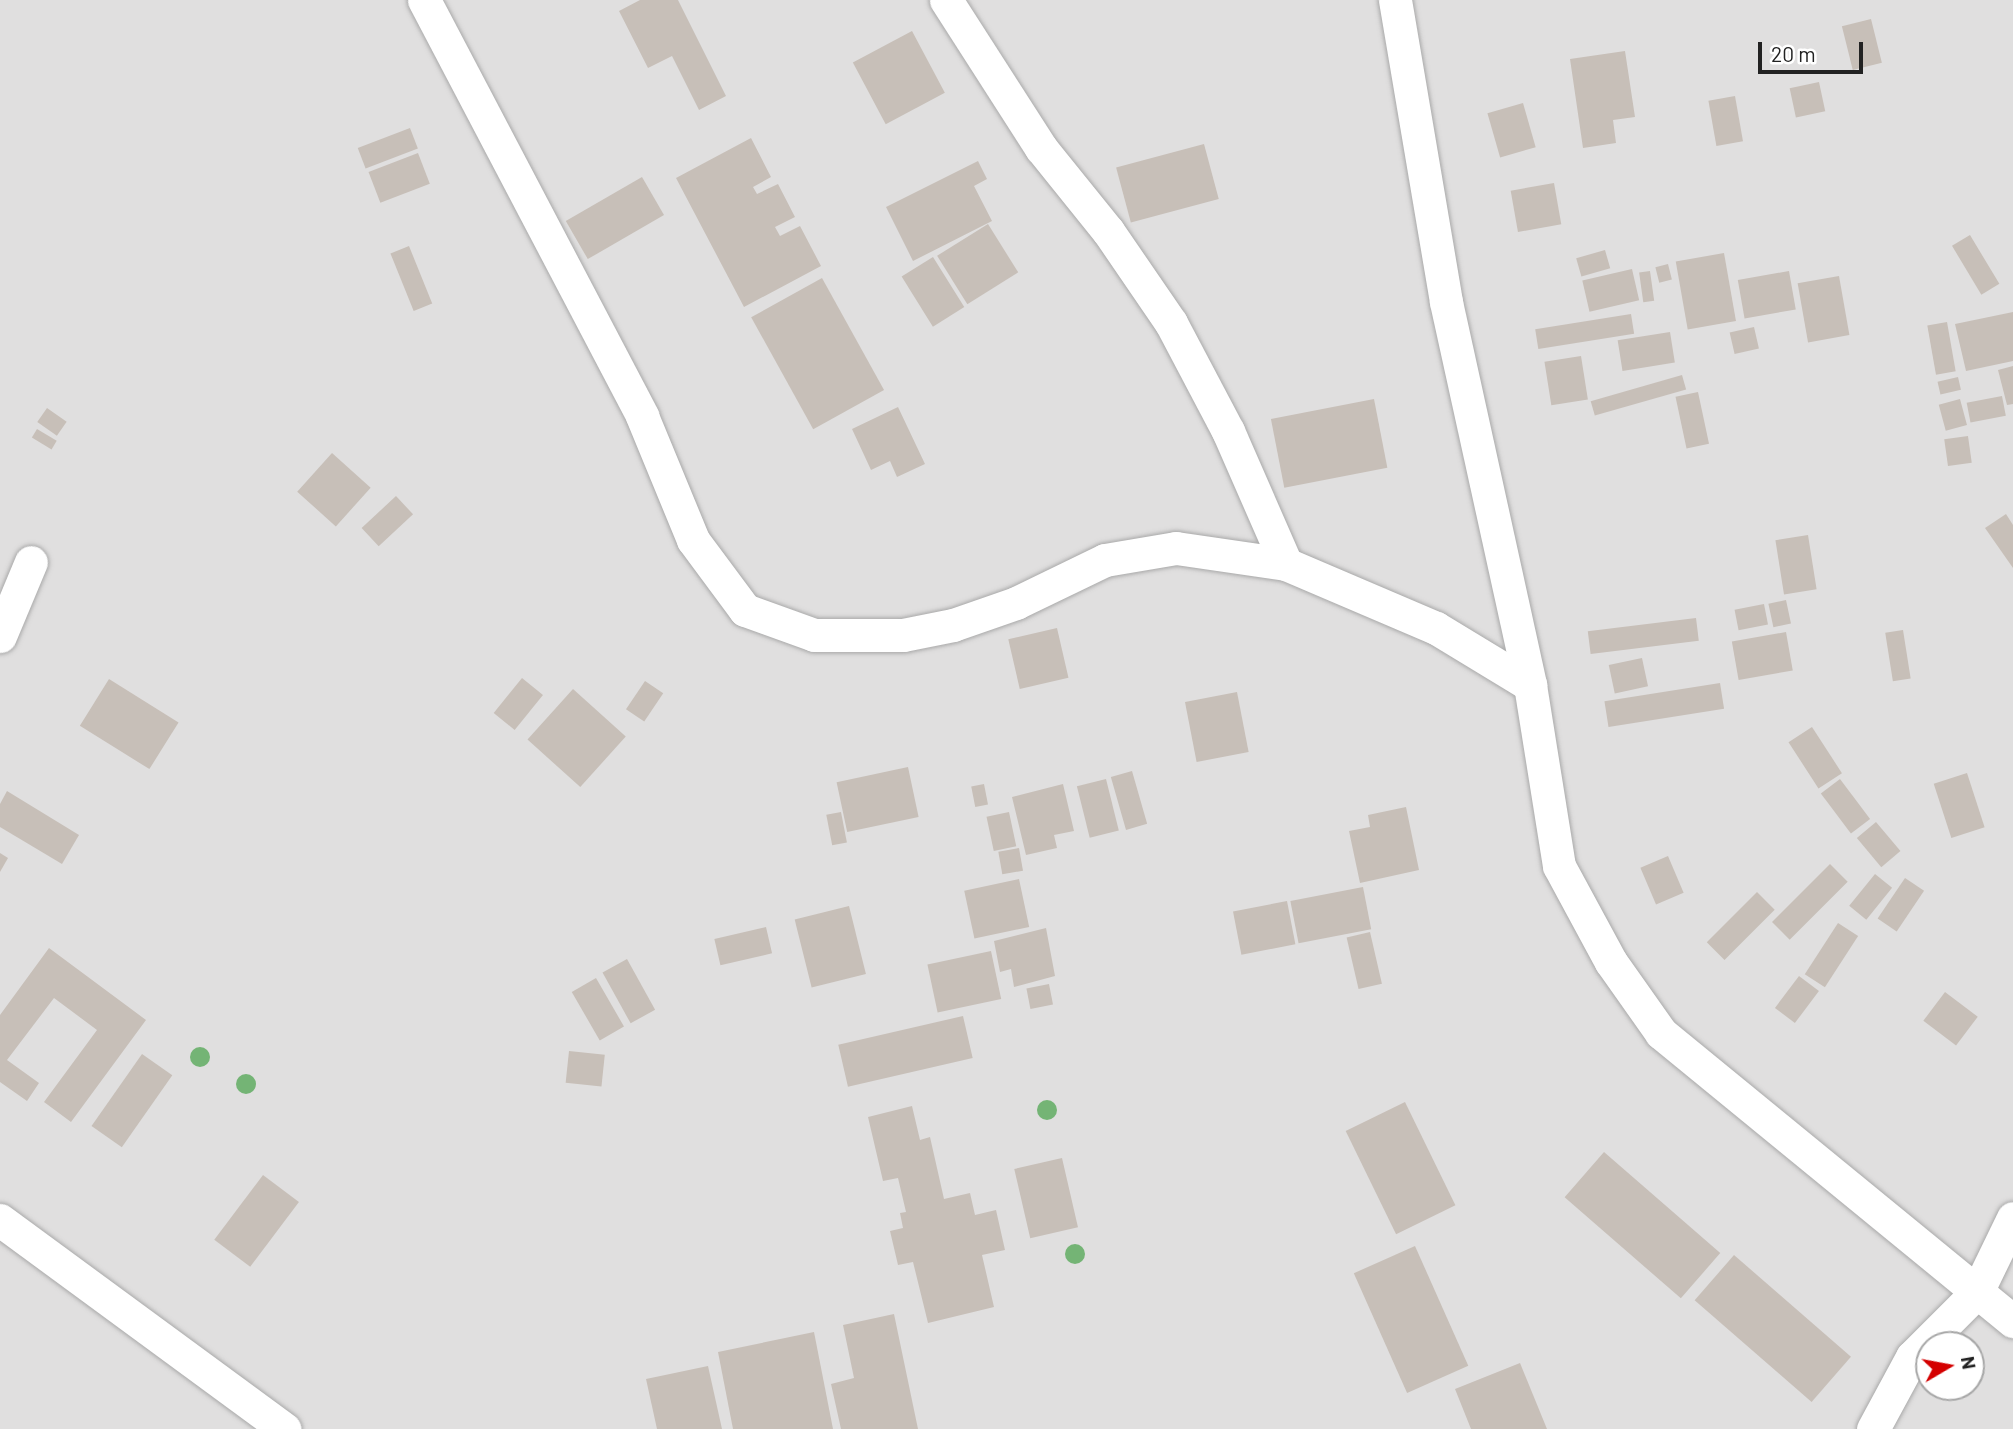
<!DOCTYPE html>
<html>
<head>
<meta charset="utf-8">
<style>
  body { margin:0 }
  #map { position:relative; width:2013px; height:1429px; overflow:hidden; background:#f2efe9; font-family:Barlow,sans-serif }
  div>[style] { position:absolute }
  .residential>* { inset:0; background:#e0dfdf }
  .building>* { inset:0; background:#c7bfb8; transform-origin:0 0 }
  .roads { filter:drop-shadow(0 0 2px #a9a9a9) drop-shadow(0 0 2px #a9a9a9) }
  .street>* { height:33px; margin:-16.5px; padding:0 16.5px; transform-origin:16.5px; border-radius:16.5px; background:#fff }
  .trees>* { width:20px; height:20px; margin:-10px; border-radius:50%; background:#74b475 }
  span { translate:-50% -50%; white-space:nowrap; text-align:center; line-height:1.15; -webkit-text-stroke:7px #fff; paint-order:stroke }
  .north { position:absolute; left:1915px; top:1331px; width:70px; height:70px; box-sizing:border-box; background:#fff; border:2px solid #a7a7a7; border-radius:50%; rotate:80deg; font-size:19px; font-weight:700; line-height:28px; text-align:center; color:#222 }
  .north::after { content:''; display:block; margin:auto; width:24px; height:32px; background:#d40000; clip-path:polygon(50% 0,100% 100%,50% 72%,0 100%) }
  .scale { position:absolute; left:1758px; top:42px; width:105px; height:32px; box-sizing:border-box; border:4px solid #222; border-top:0; padding-left:9px; font-size:21px; line-height:24px; white-space:nowrap; color:#222; -webkit-text-stroke:5px #fff; paint-order:stroke }
</style>
</head>
<body>
<div id="map">
  <div class="residential">
    <div style="clip-path:polygon(evenodd,0 0,2013px 0,2013px 1429px,0 1429px,0 0,1929px 1345px,1971px 1345px,1971px 1387px,1929px 1387px,1929px 1345px)"></div>
  </div>
  <div class="building">
    <div style="clip-path:polygon(640px 0,678px 0,726px 96px,699px 110px,672px 56px,648px 68px,619px 11px)"></div>
    <div style="left:1871px;top:19px;width:45px;height:30px;rotate:76deg"></div>
    <div style="left:912px;top:31px;width:70px;height:67px;rotate:62deg"></div>
    <div style="clip-path:polygon(1625px 51px,1635px 117px,1613px 120px,1616px 143px,1583px 148px,1570px 59px)"></div>
    <div style="left:1819px;top:82px;width:30px;height:30px;rotate:78deg"></div>
    <div style="left:1735px;top:96px;width:46px;height:27px;rotate:80deg"></div>
    <div style="left:1523px;top:103px;width:46px;height:37px;rotate:74deg"></div>
    <div style="left:410px;top:128px;width:22px;height:56px;rotate:69deg"></div>
    <div style="clip-path:polygon(751px 138px,771px 177px,753px 187px,757px 194px,778px 184px,795px 217px,775px 227px,780px 236px,800px 226px,821px 266px,744px 307px,676px 178px)"></div>
    <div style="left:1204px;top:144px;width:57px;height:91px;rotate:75deg"></div>
    <div style="left:418px;top:153px;width:33px;height:53px;rotate:69deg"></div>
    <div style="clip-path:polygon(978px 161px,987px 179px,974px 186px,992px 221px,913px 261px,886px 207px)"></div>
    <div style="left:642px;top:177px;width:44px;height:88px;rotate:60deg"></div>
    <div style="left:1554px;top:183px;width:42px;height:44px;rotate:80deg"></div>
    <div style="left:988px;top:224px;width:57px;height:60px;rotate:58deg"></div>
    <div style="left:1970px;top:235px;width:57px;height:21px;rotate:59deg"></div>
    <div style="left:409px;top:246px;width:62px;height:20px;rotate:68deg"></div>
    <div style="left:1605px;top:250px;width:19px;height:30px;rotate:74deg"></div>
    <div style="left:1724px;top:253px;width:69px;height:49px;rotate:80deg"></div>
    <div style="left:933px;top:257px;width:59px;height:37px;rotate:58deg"></div>
    <div style="left:1668px;top:264px;width:16px;height:13px;rotate:76deg"></div>
    <div style="left:1632px;top:269px;width:32px;height:51px;rotate:77deg"></div>
    <div style="left:1650px;top:271px;width:30px;height:11px;rotate:82deg"></div>
    <div style="left:1789px;top:271px;width:39px;height:52px;rotate:80deg"></div>
    <div style="left:1839px;top:276px;width:60px;height:42px;rotate:80deg"></div>
    <div style="left:822px;top:278px;width:128px;height:81px;rotate:61deg"></div>
    <div style="clip-path:polygon(2013px 312px,2013px 361px,1966px 371px,1955px 324px)"></div>
    <div style="left:1631px;top:314px;width:20px;height:97px;rotate:81deg"></div>
    <div style="left:1947px;top:322px;width:50px;height:20px;rotate:80deg"></div>
    <div style="left:1754px;top:327px;width:22px;height:25px;rotate:77deg"></div>
    <div style="left:1670px;top:332px;width:31px;height:53px;rotate:81deg"></div>
    <div style="left:1581px;top:356px;width:44px;height:37px;rotate:81deg"></div>
    <div style="clip-path:polygon(2013px 366px,2013px 404px,2007px 405px,1998px 370px)"></div>
    <div style="left:1682px;top:375px;width:15px;height:95px;rotate:74deg"></div>
    <div style="left:1958px;top:377px;width:13px;height:21px;rotate:77deg"></div>
    <div style="left:1698px;top:392px;width:53px;height:23px;rotate:78deg"></div>
    <div style="left:2002px;top:396px;width:20px;height:36px;rotate:79deg"></div>
    <div style="left:1374px;top:399px;width:70px;height:105px;rotate:79deg"></div>
    <div style="left:1960px;top:399px;width:27px;height:22px;rotate:75deg"></div>
    <div style="clip-path:polygon(898px 407px,925px 464px,897px 477px,890px 461px,871px 470px,852px 429px)"></div>
    <div style="left:47px;top:408px;width:24px;height:17px;rotate:35deg"></div>
    <div style="left:37px;top:429px;width:23px;height:10px;rotate:31deg"></div>
    <div style="left:1968px;top:436px;width:27px;height:24px;rotate:82deg"></div>
    <div style="left:332px;top:453px;width:52px;height:52px;rotate:42deg"></div>
    <div style="left:396px;top:496px;width:25px;height:47px;rotate:47deg"></div>
    <div style="clip-path:polygon(2006px 514px,2013px 525px,2013px 568px,1985px 528px)"></div>
    <div style="left:1808px;top:535px;width:55px;height:33px;rotate:81deg"></div>
    <div style="left:1786px;top:600px;width:24px;height:18px;rotate:78deg"></div>
    <div style="left:1764px;top:604px;width:21px;height:30px;rotate:79deg"></div>
    <div style="left:1696px;top:618px;width:23px;height:109px;rotate:83deg"></div>
    <div style="left:1057px;top:628px;width:51px;height:50px;rotate:77deg"></div>
    <div style="left:1903px;top:630px;width:49px;height:18px;rotate:81deg"></div>
    <div style="left:1786px;top:632px;width:39px;height:55px;rotate:80deg"></div>
    <div style="left:1642px;top:658px;width:29px;height:34px;rotate:78deg"></div>
    <div style="left:522px;top:678px;width:27px;height:45px;rotate:39deg"></div>
    <div style="left:109px;top:679px;width:82px;height:55px;rotate:32deg"></div>
    <div style="left:645px;top:681px;width:22px;height:34px;rotate:34deg"></div>
    <div style="left:1720px;top:683px;width:26px;height:117px;rotate:81deg"></div>
    <div style="left:573px;top:689px;width:71px;height:68px;rotate:42deg"></div>
    <div style="left:1237px;top:692px;width:61px;height:53px;rotate:79deg"></div>
    <div style="left:1812px;top:727px;width:55px;height:28px;rotate:57deg"></div>
    <div style="left:908px;top:767px;width:51px;height:73px;rotate:78deg"></div>
    <div style="left:1132px;top:771px;width:55px;height:22px;rotate:74deg"></div>
    <div style="left:1967px;top:773px;width:57px;height:35px;rotate:72deg"></div>
    <div style="left:1106px;top:779px;width:53px;height:30px;rotate:76deg"></div>
    <div style="left:1840px;top:779px;width:50px;height:24px;rotate:53deg"></div>
    <div style="left:984px;top:784px;width:21px;height:13px;rotate:79deg"></div>
    <div style="clip-path:polygon(1063px 784px,1074px 831px,1054px 835px,1057px 848px,1026px 855px,1012px 797px)"></div>
    <div style="clip-path:polygon(7px 791px,79px 835px,62px 864px,0 827px,0 804px)"></div>
    <div style="clip-path:polygon(1406px 807px,1419px 870px,1360px 883px,1349px 831px,1370px 827px,1368px 815px)"></div>
    <div style="left:841px;top:812px;width:31px;height:15px;rotate:79deg"></div>
    <div style="left:1009px;top:812px;width:35px;height:23px;rotate:78deg"></div>
    <div style="left:1876px;top:822px;width:38px;height:25px;rotate:50deg"></div>
    <div style="left:1019px;top:848px;width:23px;height:21px;rotate:80deg"></div>
    <div style="clip-path:polygon(0 853px,8px 858px,0 872px)"></div>
    <div style="left:1668px;top:856px;width:40px;height:30px;rotate:67deg"></div>
    <div style="left:1830px;top:864px;width:25px;height:82px;rotate:45deg"></div>
    <div style="left:1875px;top:874px;width:22px;height:41px;rotate:39deg"></div>
    <div style="left:1905px;top:878px;width:23px;height:49px;rotate:34deg"></div>
    <div style="left:1019px;top:879px;width:49px;height:56px;rotate:78deg"></div>
    <div style="left:1363px;top:887px;width:43px;height:74px;rotate:79deg"></div>
    <div style="left:1757px;top:892px;width:25px;height:71px;rotate:45deg"></div>
    <div style="left:1287px;top:901px;width:44px;height:55px;rotate:79deg"></div>
    <div style="left:849px;top:906px;width:70px;height:56px;rotate:76deg"></div>
    <div style="left:1838px;top:923px;width:24px;height:61px;rotate:33deg"></div>
    <div style="left:766px;top:927px;width:27px;height:53px;rotate:77deg"></div>
    <div style="clip-path:polygon(1046px 928px,1055px 976px,1014px 987px,1011px 969px,1000px 972px,994px 941px)"></div>
    <div style="left:1370px;top:932px;width:53px;height:24px;rotate:77deg"></div>
    <div style="clip-path:polygon(49px 948px,146px 1020px,71px 1122px,44px 1102px,97px 1030px,54px 998px,7px 1060px,39px 1083px,27px 1101px,0 1082px,0 1015px)"></div>
    <div style="left:991px;top:951px;width:49px;height:65px;rotate:78deg"></div>
    <div style="left:627px;top:959px;width:58px;height:28px;rotate:61deg"></div>
    <div style="left:1799px;top:976px;width:25px;height:40px;rotate:37deg"></div>
    <div style="left:596px;top:978px;width:56px;height:28px;rotate:60deg"></div>
    <div style="left:1049px;top:984px;width:21px;height:23px;rotate:79deg"></div>
    <div style="left:1945px;top:992px;width:41px;height:36px;rotate:37deg"></div>
    <div style="left:963px;top:1016px;width:43px;height:128px;rotate:77deg"></div>
    <div style="left:569px;top:1051px;width:36px;height:32px;rotate:6deg"></div>
    <div style="left:142px;top:1054px;width:37px;height:88px;rotate:35deg"></div>
    <div style="left:1405px;top:1102px;width:115px;height:66px;rotate:64deg"></div>
    <div style="clip-path:polygon(912px 1106px,920px 1140px,930px 1137px,944px 1199px,970px 1193px,975px 1215px,996px 1210px,1005px 1250px,982px 1255px,994px 1307px,928px 1323px,913px 1262px,898px 1265px,890px 1231px,903px 1228px,900px 1213px,906px 1212px,898px 1178px,883px 1181px,868px 1117px)"></div>
    <div style="left:1604px;top:1152px;width:154px;height:60px;rotate:41deg"></div>
    <div style="left:1062px;top:1158px;width:71px;height:49px;rotate:77deg"></div>
    <div style="left:263px;top:1175px;width:45px;height:81px;rotate:37deg"></div>
    <div style="left:1415px;top:1246px;width:131px;height:67px;rotate:66deg"></div>
    <div style="left:1734px;top:1255px;width:155px;height:60px;rotate:41deg"></div>
    <div style="clip-path:polygon(894px 1314px,918px 1429px,841px 1429px,831px 1384px,854px 1378px,843px 1325px)"></div>
    <div style="clip-path:polygon(814px 1332px,833px 1429px,733px 1429px,718px 1352px)"></div>
    <div style="clip-path:polygon(1520px 1363px,1547px 1429px,1471px 1429px,1455px 1389px)"></div>
    <div style="clip-path:polygon(708px 1366px,722px 1429px,657px 1429px,646px 1379px)"></div>
  </div>
  <div class="roads">
    <div class="street">
      <div style="left:424px;top:0;width:470px;rotate:62.3deg"></div>
      <div style="left:642px;top:416px;width:134px;rotate:67.6deg"></div>
      <div style="left:693px;top:540px;width:87px;rotate:53.4deg"></div>
      <div style="left:745px;top:610px;width:73px;rotate:19.9deg"></div>
      <div style="left:814px;top:635px;width:89px"></div>
      <div style="left:903px;top:635px;width:51px;rotate:-11.3deg"></div>
      <div style="left:953px;top:625px;width:67px;rotate:-19.2deg"></div>
      <div style="left:1016px;top:603px;width:99px;rotate:-25.8deg"></div>
      <div style="left:1105px;top:560px;width:72px;rotate:-9.6deg"></div>
      <div style="left:1176px;top:548px;width:111px;rotate:8.3deg"></div>
      <div style="left:1286px;top:564px;width:163px;rotate:23.1deg"></div>
      <div style="left:1436px;top:628px;width:110px;rotate:31.2deg"></div>
      <div style="left:946px;top:0;width:176px;rotate:57.3deg"></div>
      <div style="left:1041px;top:148px;width:107px;rotate:51.1deg"></div>
      <div style="left:1108px;top:231px;width:112px;rotate:55.6deg"></div>
      <div style="left:1171px;top:323px;width:122px;rotate:62.2deg"></div>
      <div style="left:1228px;top:431px;width:145px;rotate:66.4deg"></div>
      <div style="left:1395px;top:0;width:306px;rotate:80.4deg"></div>
      <div style="left:1446px;top:302px;width:392px;rotate:77.6deg"></div>
      <div style="left:1530px;top:685px;width:183px;rotate:80.9deg"></div>
      <div style="left:1559px;top:866px;width:109px;rotate:61.6deg"></div>
      <div style="left:1611px;top:962px;width:87px;rotate:54.8deg"></div>
      <div style="left:1661px;top:1033px;width:455px;rotate:39.3deg"></div>
      <div style="left:0;top:636px;width:80px;rotate:-67.3deg"></div>
      <div style="left:0;top:1220px;width:353px;rotate:36.3deg"></div>
      <div style="left:1873px;top:1429px;width:82px;rotate:-61.6deg"></div>
      <div style="left:1912px;top:1357px;width:92px;rotate:-45deg"></div>
      <div style="left:1977px;top:1292px;width:82px;rotate:-64.1deg"></div>
    </div>
  </div>
  <div class="trees">
    <div style="left:200px;top:1057px"></div>
    <div style="left:246px;top:1084px"></div>
    <div style="left:1047px;top:1110px"></div>
    <div style="left:1075px;top:1254px"></div>
  </div>
  <div class="north">N</div>
  <div class="scale">20 m</div>
</div>
</body>
</html>
